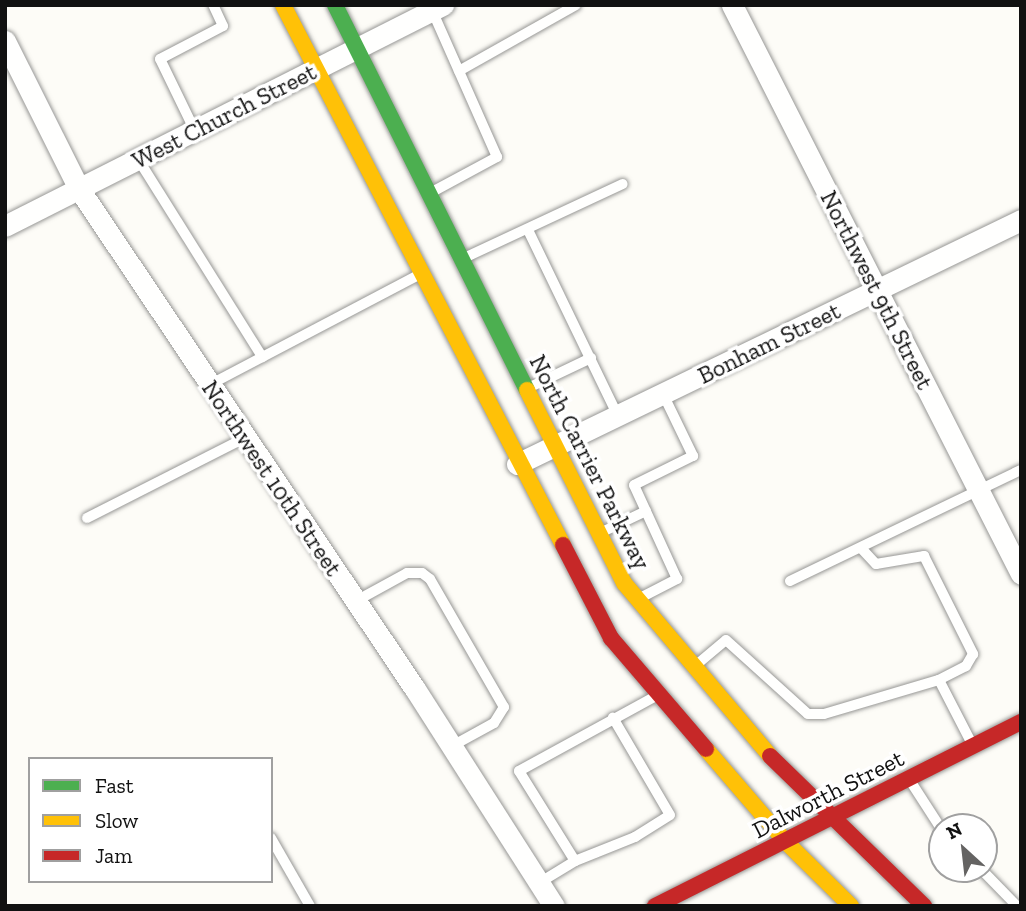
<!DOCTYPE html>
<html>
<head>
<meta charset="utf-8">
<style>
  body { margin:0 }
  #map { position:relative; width:1026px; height:911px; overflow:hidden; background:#fdfcf7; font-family:"Zilla Slab",serif }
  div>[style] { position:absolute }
  .roads { filter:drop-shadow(0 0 2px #979795) drop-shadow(0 0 2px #979795) }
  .lane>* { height:10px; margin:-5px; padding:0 5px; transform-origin:5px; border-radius:5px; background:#fffffe }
  .street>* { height:21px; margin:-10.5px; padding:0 10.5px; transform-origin:10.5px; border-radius:10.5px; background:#fffffe }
  .fast>* { height:16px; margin:-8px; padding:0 8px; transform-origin:8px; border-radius:8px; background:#4caf50 }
  .slow>* { height:16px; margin:-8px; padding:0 8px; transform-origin:8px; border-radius:8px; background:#ffc107 }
  .jam>* { height:16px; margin:-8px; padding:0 8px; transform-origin:8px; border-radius:8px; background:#c62828 }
  span { translate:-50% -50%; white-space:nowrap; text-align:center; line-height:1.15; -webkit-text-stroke:7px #fff; paint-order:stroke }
  .street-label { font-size:24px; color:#111 }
  .frame { position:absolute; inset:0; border:7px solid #111; pointer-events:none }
  .legend { position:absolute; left:28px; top:757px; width:245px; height:126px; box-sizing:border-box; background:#fff; border:2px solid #a0a0a0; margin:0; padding:9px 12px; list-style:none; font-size:21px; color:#111 }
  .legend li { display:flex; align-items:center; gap:14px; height:35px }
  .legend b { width:35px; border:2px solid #a0a0a0 }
  .north { position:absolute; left:928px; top:813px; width:70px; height:70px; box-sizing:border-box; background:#fff; border:2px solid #a0a0a0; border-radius:50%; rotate:333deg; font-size:19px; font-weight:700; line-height:28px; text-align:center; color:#111 }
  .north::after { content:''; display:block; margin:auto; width:24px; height:32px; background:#646362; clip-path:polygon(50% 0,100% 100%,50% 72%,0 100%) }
</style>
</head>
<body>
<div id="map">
  <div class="roads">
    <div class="lane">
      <div style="left:459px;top:71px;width:134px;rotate:-29.4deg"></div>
      <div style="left:195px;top:131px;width:80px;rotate:-115.9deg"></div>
      <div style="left:160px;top:59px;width:71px;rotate:-27.6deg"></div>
      <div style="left:223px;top:26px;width:23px;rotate:-115deg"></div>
      <div style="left:138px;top:159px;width:234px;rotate:57.9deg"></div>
      <div style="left:432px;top:192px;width:74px;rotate:-28.3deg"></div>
      <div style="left:497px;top:157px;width:161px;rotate:-113.9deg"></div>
      <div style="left:528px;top:230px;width:207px;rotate:64.2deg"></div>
      <div style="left:464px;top:258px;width:175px;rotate:-25deg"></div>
      <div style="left:209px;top:385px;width:238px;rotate:-27.7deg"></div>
      <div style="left:528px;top:388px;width:70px;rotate:-25.5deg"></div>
      <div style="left:87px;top:518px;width:177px;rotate:-26.9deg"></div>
      <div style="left:600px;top:533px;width:51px;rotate:-25.6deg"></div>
      <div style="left:861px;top:548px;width:22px;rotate:47deg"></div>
      <div style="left:876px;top:564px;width:49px;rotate:-9.5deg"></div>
      <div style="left:924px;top:556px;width:110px;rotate:63.4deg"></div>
      <div style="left:973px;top:654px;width:14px;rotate:120deg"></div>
      <div style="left:966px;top:666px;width:30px;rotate:153deg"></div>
      <div style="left:790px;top:581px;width:256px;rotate:-25.7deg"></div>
      <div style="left:640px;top:598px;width:42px;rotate:-27.2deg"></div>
      <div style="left:677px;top:579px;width:103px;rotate:-114.6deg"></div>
      <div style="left:634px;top:485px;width:66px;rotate:-26.2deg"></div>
      <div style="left:693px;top:456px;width:69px;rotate:-115.8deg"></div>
      <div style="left:356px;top:601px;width:58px;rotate:-28.8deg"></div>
      <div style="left:407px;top:573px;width:15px"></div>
      <div style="left:422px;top:573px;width:10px;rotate:37deg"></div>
      <div style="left:430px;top:579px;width:148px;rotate:60deg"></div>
      <div style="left:504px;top:707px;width:19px;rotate:122deg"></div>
      <div style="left:494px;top:723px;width:48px;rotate:151.3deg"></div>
      <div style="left:695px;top:666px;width:40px;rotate:-40deg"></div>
      <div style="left:726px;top:640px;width:110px;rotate:42.1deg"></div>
      <div style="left:808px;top:714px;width:16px"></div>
      <div style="left:824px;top:714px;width:120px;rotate:-16.5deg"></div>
      <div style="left:939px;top:680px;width:72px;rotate:62.7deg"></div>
      <div style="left:909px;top:779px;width:61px;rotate:57.1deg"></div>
      <div style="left:271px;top:838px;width:78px;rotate:60.2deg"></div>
      <div style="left:575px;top:861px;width:65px;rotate:-21.8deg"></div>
      <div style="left:635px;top:837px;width:41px;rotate:-32.2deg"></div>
      <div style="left:670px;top:815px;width:113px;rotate:-120.4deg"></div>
      <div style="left:981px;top:869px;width:52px;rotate:45.8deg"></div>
      <div style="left:539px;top:883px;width:42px;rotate:-31.4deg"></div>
      <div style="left:575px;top:861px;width:106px;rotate:-121.9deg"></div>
      <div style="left:519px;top:771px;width:158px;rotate:-28.7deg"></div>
    </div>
    <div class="street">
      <div style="left:732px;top:5px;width:638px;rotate:63.07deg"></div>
      <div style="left:5px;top:41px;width:165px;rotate:63.4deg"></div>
      <div style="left:79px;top:189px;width:602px;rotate:56.1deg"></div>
      <div style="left:415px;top:689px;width:258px;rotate:57.4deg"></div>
      <div style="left:5px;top:226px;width:491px;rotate:-26.8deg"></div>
      <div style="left:517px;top:464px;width:560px;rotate:-25.83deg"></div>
    </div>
    <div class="fast">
      <div style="left:335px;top:5px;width:430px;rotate:63.5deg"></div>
    </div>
    <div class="slow">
      <div style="left:283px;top:5px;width:608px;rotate:62.59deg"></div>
      <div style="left:527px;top:390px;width:216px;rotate:63.3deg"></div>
      <div style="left:624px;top:583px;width:226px;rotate:49.8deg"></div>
      <div style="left:706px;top:749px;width:121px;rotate:49.3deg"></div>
      <div style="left:785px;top:841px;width:93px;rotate:44.6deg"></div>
    </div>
    <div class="jam">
      <div style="left:563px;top:545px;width:105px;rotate:62.7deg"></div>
      <div style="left:611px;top:638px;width:146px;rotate:49.4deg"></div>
      <div style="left:770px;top:756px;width:215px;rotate:44.2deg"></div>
      <div style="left:655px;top:906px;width:410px;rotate:-26.7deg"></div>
    </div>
  </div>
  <div class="street-label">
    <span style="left:224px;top:116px;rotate:-27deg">West Church Street</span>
    <span style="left:877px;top:290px;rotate:63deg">Northwest 9th Street</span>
    <span style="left:769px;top:343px;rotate:-26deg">Bonham Street</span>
    <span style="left:590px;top:462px;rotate:63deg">North Carrier Parkway</span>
    <span style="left:272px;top:478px;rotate:56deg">Northwest 10th Street</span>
    <span style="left:828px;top:794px;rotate:-27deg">Dalworth Street</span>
  </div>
  <div class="frame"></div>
  <ul class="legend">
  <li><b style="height:9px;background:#4caf50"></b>Fast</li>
  <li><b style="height:9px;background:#ffc107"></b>Slow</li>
  <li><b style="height:9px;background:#c62828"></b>Jam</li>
  </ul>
  <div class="north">N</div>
</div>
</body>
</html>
